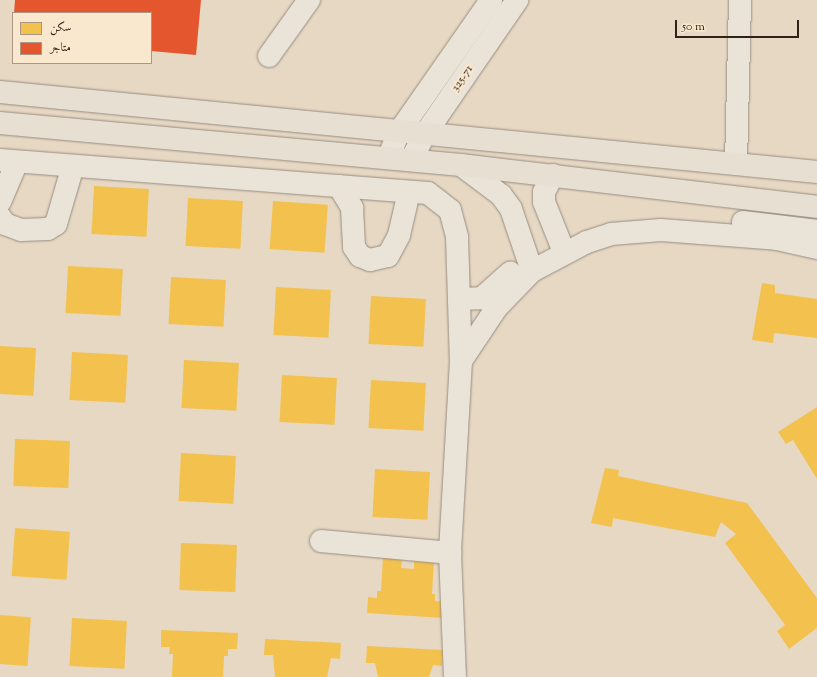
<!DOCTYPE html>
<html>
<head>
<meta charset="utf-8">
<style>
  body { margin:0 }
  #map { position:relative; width:817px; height:677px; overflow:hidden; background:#e7d8c3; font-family:"Sorts Mill Goudy",Amiri,serif }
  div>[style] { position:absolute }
  .homes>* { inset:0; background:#f2c14e; transform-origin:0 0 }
  .shops>* { inset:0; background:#e4572e }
  .roads { filter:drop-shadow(0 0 1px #978d80) drop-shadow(0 0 1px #978d80) }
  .minor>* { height:22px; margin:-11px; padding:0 11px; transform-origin:11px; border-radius:11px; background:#eae3d8 }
  .major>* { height:22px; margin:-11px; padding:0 11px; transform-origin:11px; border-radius:11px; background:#e7dfd2 }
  span { translate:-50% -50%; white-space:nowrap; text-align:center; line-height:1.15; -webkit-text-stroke:4px #f9e8ce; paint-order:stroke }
  .street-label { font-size:12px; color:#302017 }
  .legend { position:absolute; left:12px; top:12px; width:140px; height:52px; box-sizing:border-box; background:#f9e8ce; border:1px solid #a99885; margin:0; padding:5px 7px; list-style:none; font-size:12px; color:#302017 }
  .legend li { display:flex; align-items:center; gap:8px; height:20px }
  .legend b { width:20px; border:1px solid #a99885 }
  .scale { position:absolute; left:675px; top:20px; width:124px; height:18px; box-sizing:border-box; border:2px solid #302017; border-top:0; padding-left:5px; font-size:12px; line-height:14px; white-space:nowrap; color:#302017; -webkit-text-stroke:3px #f9e8ce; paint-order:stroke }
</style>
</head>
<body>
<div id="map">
  <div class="homes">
    <div style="left:94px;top:186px;width:55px;height:48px;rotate:3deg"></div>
    <div style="left:188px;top:198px;width:55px;height:48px;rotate:3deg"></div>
    <div style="left:273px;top:201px;width:55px;height:48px;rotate:4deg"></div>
    <div style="left:68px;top:266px;width:55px;height:47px;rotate:3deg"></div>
    <div style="left:171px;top:277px;width:55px;height:47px;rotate:3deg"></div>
    <div style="clip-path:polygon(762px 283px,775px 285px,775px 293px,817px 299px,817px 338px,774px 333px,773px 343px,752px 340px)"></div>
    <div style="left:276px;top:287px;width:55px;height:48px;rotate:3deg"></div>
    <div style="left:371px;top:296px;width:55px;height:48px;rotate:3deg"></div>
    <div style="left:0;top:346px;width:36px;height:48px;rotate:3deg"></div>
    <div style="left:72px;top:352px;width:56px;height:48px;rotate:3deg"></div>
    <div style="left:184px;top:360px;width:55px;height:48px;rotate:3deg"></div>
    <div style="left:282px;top:375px;width:55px;height:47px;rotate:3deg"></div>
    <div style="left:371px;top:380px;width:55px;height:48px;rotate:3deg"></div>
    <div style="clip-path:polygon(817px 407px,817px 479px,793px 440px,786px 444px,778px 432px)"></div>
    <div style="left:15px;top:439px;width:55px;height:47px;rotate:2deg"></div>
    <div style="left:181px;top:453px;width:55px;height:48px;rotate:3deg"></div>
    <div style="clip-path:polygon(605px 468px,619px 470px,618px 476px,747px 503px,817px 598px,817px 628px,789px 649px,777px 631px,785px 625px,725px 543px,736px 534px,721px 522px,715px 537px,613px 518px,612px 527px,591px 523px)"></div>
    <div style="left:375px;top:469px;width:55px;height:48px;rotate:3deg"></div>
    <div style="left:15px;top:528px;width:55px;height:48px;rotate:4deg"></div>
    <div style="left:181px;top:543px;width:56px;height:47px;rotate:2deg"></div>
    <div style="clip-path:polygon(383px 557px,402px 559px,401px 568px,414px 569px,414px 559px,434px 561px,432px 594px,435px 594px,435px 601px,444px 602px,443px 618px,367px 613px,368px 597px,377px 598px,377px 591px,381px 591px)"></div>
    <div style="left:0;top:615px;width:31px;height:49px;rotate:4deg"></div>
    <div style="left:72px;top:618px;width:55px;height:48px;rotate:3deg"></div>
    <div style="clip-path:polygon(161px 630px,238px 633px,237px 649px,228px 649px,228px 656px,224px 656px,223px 677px,172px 677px,173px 654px,169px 654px,170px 647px,161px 647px)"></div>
    <div style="clip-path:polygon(265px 639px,341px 643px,340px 659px,331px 658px,327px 677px,275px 677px,273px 655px,264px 655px)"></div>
    <div style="clip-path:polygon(367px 646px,443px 650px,442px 666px,433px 665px,429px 677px,378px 677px,375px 663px,366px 663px)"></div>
  </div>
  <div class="shops">
    <div style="clip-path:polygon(15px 0,201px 0,196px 55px,151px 51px,151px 13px,14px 13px)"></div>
  </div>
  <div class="roads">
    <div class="minor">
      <div style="left:269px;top:56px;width:69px;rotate:-54.5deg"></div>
      <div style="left:388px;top:158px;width:28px;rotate:-67deg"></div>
      <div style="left:399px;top:132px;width:161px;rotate:-55.1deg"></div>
      <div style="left:0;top:160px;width:429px;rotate:4.4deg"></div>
      <div style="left:428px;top:193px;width:28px;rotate:38deg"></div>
      <div style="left:450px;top:210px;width:28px;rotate:75deg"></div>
      <div style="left:457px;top:237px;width:124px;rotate:88.2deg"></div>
      <div style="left:461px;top:361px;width:192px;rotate:93.3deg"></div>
      <div style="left:450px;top:553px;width:124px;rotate:87.7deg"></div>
      <div style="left:411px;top:160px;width:30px;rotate:-62deg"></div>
      <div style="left:425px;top:134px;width:163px;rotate:-55.5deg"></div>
      <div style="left:736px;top:164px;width:164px;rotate:-88.6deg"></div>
      <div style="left:461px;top:165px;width:50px;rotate:36.9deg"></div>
      <div style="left:501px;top:195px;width:17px;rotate:54deg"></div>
      <div style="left:511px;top:209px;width:65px;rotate:71.3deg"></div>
      <div style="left:553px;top:175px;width:19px;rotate:118deg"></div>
      <div style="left:544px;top:192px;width:10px;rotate:90deg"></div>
      <div style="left:544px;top:202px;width:54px;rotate:68.2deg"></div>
      <div style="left:339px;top:186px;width:26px;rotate:59deg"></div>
      <div style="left:352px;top:208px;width:39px;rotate:87deg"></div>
      <div style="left:354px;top:247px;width:11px;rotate:56deg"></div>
      <div style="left:360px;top:256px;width:11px;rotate:22deg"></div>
      <div style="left:370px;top:260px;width:18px;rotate:-13deg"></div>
      <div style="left:388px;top:256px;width:24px;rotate:-62deg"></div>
      <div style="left:399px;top:235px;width:44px;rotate:-76.9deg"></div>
      <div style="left:0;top:202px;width:43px;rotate:-67deg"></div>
      <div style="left:0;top:217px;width:9px;rotate:54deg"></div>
      <div style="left:5px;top:224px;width:17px;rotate:21deg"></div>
      <div style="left:21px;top:230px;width:27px;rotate:-2deg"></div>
      <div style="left:48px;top:229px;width:9px;rotate:-32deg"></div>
      <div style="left:56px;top:224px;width:60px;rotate:-73.7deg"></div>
      <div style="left:743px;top:222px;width:75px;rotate:6.9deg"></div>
      <div style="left:459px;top:299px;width:23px;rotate:-2deg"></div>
      <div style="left:482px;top:298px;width:38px;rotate:-42deg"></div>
      <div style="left:461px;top:361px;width:65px;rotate:-56.3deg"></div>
      <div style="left:497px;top:307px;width:50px;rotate:-45.8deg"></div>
      <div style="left:532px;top:271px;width:62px;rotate:-27.8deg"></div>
      <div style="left:587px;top:242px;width:25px;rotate:-18deg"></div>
      <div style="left:611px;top:234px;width:50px;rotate:-4.6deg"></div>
      <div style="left:661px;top:230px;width:116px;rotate:4.4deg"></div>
      <div style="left:777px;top:239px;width:41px;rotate:12.7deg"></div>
      <div style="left:321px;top:541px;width:130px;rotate:5.3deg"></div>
    </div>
    <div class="major">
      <div style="left:0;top:92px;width:821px;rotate:5.59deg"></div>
      <div style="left:0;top:123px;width:463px;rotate:5.2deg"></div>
      <div style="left:461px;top:165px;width:358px;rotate:6.7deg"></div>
    </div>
  </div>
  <div class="street-label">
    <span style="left:463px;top:79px;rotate:-56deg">325-71</span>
  </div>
  <ul class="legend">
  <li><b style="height:11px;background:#f2c14e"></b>سكن</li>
  <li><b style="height:11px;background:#e4572e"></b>متاجر</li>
  </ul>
  <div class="scale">50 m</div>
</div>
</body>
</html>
